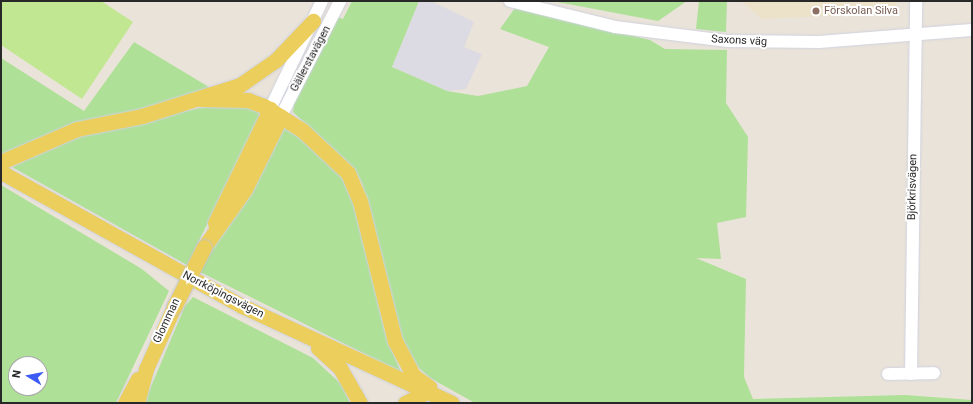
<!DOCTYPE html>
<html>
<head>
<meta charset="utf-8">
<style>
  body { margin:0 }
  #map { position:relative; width:973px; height:404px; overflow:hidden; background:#eae3d9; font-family:Roboto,sans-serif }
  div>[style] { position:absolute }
  .industrial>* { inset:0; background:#dcdae2 }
  .education>* { inset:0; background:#ece1c9 }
  .green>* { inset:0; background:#aee097 }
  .pitch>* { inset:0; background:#c1e792 }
  .roads { filter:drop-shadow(0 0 1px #cfd2e0) drop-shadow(0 0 1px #cfd2e0) }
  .minor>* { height:12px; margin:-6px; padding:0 6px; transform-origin:6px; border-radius:6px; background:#fff }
  .major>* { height:15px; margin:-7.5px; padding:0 7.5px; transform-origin:7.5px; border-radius:7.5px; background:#ecce5c }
  .bridges { filter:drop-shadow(0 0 1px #c3c3c3) drop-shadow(0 0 1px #c3c3c3) }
  .major-bridge>* { height:15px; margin:-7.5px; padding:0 7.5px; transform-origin:7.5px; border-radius:7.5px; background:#ecce5c }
  .dots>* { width:11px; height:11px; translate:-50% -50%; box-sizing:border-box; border:2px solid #fff; border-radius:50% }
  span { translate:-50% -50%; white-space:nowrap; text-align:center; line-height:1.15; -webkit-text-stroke:4px #fff; paint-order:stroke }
  .education-label { font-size:11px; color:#785e54 }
  .left { translate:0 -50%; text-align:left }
  .street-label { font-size:11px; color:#282828 }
  .frame { position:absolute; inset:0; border:2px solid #282828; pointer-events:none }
  .north { position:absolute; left:8px; top:356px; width:40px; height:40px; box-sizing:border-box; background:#fff; border:1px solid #a9a9a9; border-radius:50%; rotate:280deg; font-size:11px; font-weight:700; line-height:16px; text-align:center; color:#282828 }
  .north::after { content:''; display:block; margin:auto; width:14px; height:18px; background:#3c5af4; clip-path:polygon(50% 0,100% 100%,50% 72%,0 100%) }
</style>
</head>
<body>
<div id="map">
  <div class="industrial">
    <div style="clip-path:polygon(419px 1px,431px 1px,474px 22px,464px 47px,482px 54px,466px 89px,447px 91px,392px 67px)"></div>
  </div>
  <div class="education">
    <div style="clip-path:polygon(741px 1px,898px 1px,894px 8px,871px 14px,762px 19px)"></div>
  </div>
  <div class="green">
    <div style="clip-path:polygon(352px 1px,419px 1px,392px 67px,447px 91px,478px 96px,527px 86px,549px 47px,500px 29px,515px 8px,650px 40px,665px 49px,727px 50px,726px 103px,748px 137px,746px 217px,717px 223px,721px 259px,696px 258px,746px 279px,744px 377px,753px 399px,905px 395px,972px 400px,972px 403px,475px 403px,430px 378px,417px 366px,401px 339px,362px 183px,354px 169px,293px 112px,295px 97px,337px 17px,343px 19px)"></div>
    <div style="clip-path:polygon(552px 1px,687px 1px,658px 21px)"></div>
    <div style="clip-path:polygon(699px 1px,727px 1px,726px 32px,696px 29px)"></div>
    <div style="clip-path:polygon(134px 42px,219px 93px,1px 159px,1px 58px,84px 111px)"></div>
    <div style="clip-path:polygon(209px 106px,247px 106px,262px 113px,187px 265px,12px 167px,80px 134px)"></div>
    <div style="clip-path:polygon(281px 125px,289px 127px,342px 176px,356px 205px,385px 333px,401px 372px,200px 272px)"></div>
    <div style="clip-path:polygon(evenodd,1px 185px,142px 269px,169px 291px,116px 403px,1px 403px,1px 185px,16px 364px,40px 364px,40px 388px,16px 388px,16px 364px)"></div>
    <div style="clip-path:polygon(193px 297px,313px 358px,342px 385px,350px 403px,144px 403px,185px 306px)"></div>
  </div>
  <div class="pitch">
    <div style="clip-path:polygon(1px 1px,101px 1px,133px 22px,82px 99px,1px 45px)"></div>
  </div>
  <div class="roads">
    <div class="minor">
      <div style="left:510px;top:1px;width:108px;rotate:13.9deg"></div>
      <div style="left:615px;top:27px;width:114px;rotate:7.1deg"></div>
      <div style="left:728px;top:41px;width:91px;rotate:0.6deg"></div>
      <div style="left:819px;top:42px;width:153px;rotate:-4.5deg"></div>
      <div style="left:270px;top:109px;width:120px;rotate:-64.3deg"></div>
      <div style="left:281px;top:116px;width:129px;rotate:-62.8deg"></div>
      <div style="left:888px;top:374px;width:46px;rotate:-1.2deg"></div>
      <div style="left:911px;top:374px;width:373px;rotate:-89.2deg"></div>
    </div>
    <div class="major">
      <div style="left:201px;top:99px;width:47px;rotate:1.2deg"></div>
      <div style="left:248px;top:100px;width:17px;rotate:21deg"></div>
      <div style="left:264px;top:106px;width:45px;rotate:32.3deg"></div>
      <div style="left:302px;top:130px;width:63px;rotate:43.1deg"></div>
      <div style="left:348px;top:173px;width:30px;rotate:67deg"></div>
      <div style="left:360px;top:201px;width:144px;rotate:76deg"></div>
      <div style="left:395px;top:341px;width:40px;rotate:62deg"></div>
      <div style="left:414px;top:376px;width:19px;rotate:36deg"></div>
      <div style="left:1px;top:162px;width:83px;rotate:-23.5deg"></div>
      <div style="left:77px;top:129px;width:66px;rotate:-11.3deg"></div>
      <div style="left:142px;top:116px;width:103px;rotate:-17.6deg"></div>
      <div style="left:240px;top:85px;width:44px;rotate:-34.8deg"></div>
      <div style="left:276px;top:60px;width:54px;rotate:-46.5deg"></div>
      <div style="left:1px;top:172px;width:276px;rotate:29.1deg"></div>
      <div style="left:242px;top:306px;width:231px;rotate:24.8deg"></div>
      <div style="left:215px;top:223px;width:127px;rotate:-64.2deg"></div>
      <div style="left:204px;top:247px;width:71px;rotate:-54.7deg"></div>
      <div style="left:245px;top:189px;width:81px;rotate:-63.7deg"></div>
      <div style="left:318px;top:348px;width:30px;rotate:42deg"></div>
      <div style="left:340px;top:368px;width:40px;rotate:60.3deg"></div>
      <div style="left:125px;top:403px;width:27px;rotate:-62deg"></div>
      <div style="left:137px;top:403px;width:35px;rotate:-75deg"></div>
      <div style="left:146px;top:369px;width:68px;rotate:-65.7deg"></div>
      <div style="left:405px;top:403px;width:25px;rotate:-27deg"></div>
    </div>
  </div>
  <div class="bridges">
    <div class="major-bridge">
      <div style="left:174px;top:307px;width:67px;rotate:-63.4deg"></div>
    </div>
  </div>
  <div class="dots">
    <div style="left:816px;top:11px;background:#8d6e63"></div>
  </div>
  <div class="education-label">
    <span class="left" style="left:824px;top:11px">Förskolan Silva</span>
  </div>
  <div class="street-label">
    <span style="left:739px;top:41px;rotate:3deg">Saxons väg</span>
    <span style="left:311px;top:59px;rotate:-62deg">Gällerstavägen</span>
    <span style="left:913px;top:187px;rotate:-89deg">Björkrisvägen</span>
    <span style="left:223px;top:295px;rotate:27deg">Norrköpingsvägen</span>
    <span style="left:167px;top:321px;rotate:-65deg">Glomman</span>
  </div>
  <div class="frame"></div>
  <div class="north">N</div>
</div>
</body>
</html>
